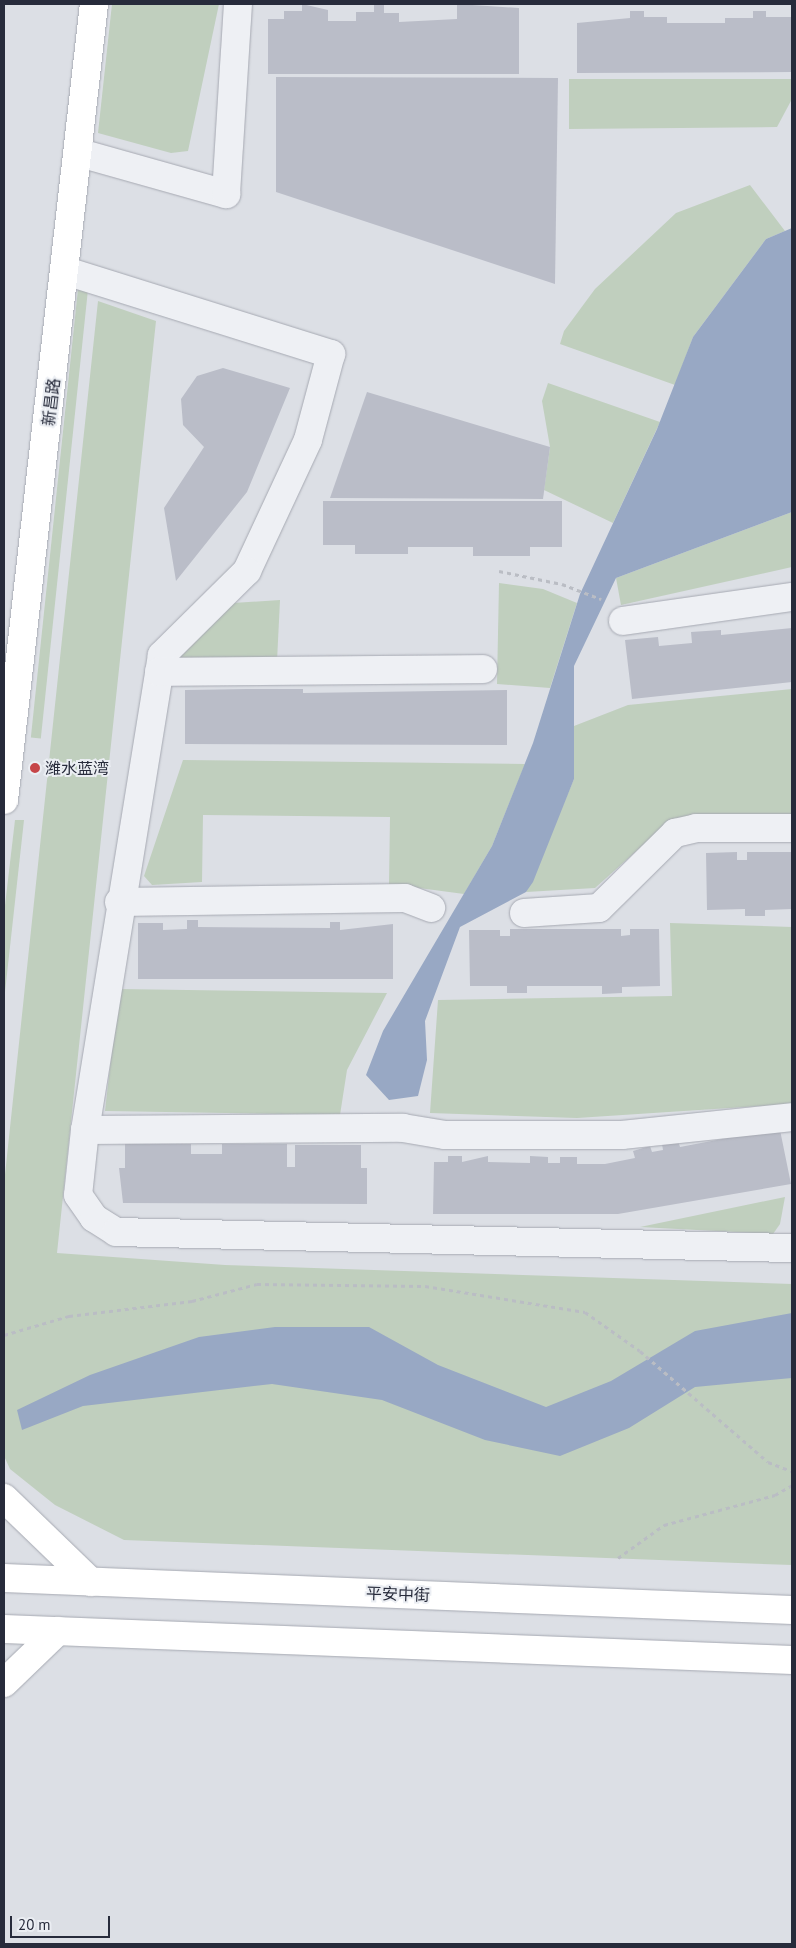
<!DOCTYPE html>
<html>
<head>
<meta charset="utf-8">
<style>
  body { margin:0 }
  #map { position:relative; width:796px; height:1948px; overflow:hidden; background:#dcdfe5; font-family:"PT Sans","Noto Sans SC",sans-serif }
  div>[style] { position:absolute }
  .green>* { inset:0; background:#c0cfbe; transform-origin:0 0 }
  .water>* { inset:0; background:#98a8c4 }
  .building>* { inset:0; background:#babdc8 }
  .path>* { height:3px; margin-top:-1.5px; transform-origin:0; background:repeating-linear-gradient(90deg,#babdc4 0 4px,transparent 0 8px) }
  .roads { filter:drop-shadow(0 0 1px #a6a9b2) drop-shadow(0 0 1px #a6a9b2) }
  .minor>* { height:28px; margin:-14px; padding:0 14px; transform-origin:14px; border-radius:14px; background:#eef0f4 }
  .major>* { height:28px; margin:-14px; padding:0 14px; transform-origin:14px; border-radius:14px; background:#fff }
  .dots>* { width:14px; height:14px; translate:-50% -50%; box-sizing:border-box; border:2px solid #ebeef3; border-radius:50% }
  span { translate:-50% -50%; white-space:nowrap; text-align:center; line-height:1.15; -webkit-text-stroke:4px #ebeef3; paint-order:stroke }
  .street-label { font-size:16px; color:#272b3b }
  .poi-label { font-size:16px; color:#272b3b }
  .left { translate:0 -50%; text-align:left }
  .frame { position:absolute; inset:0; border:5px solid #272b3b; pointer-events:none }
  .scale { position:absolute; left:10px; top:1916px; width:100px; height:22px; box-sizing:border-box; border:2px solid #272b3b; border-top:0; padding-left:6px; font-size:15px; line-height:18px; white-space:nowrap; color:#272b3b; -webkit-text-stroke:4px #ebeef3; paint-order:stroke }
</style>
</head>
<body>
<div id="map">
  <div class="green">
    <div style="clip-path:polygon(112px 4px,219px 4px,188px 151px,171px 153px,98px 133px)"></div>
    <div style="clip-path:polygon(569px 79px,792px 79px,792px 99px,777px 127px,569px 129px)"></div>
    <div style="clip-path:polygon(750px 185px,785px 231px,766px 239px,693px 337px,675px 385px,560px 344px,564px 331px,595px 289px,676px 213px)"></div>
    <div style="left:78px;top:289px;width:10px;height:451px;rotate:6deg"></div>
    <div style="clip-path:polygon(98px 301px,156px 321px,57px 1253px,225px 1265px,792px 1284px,792px 1565px,124px 1540px,55px 1505px,10px 1469px,4px 1456px,4px 1184px)"></div>
    <div style="clip-path:polygon(548px 383px,660px 422px,613px 523px,544px 490px,550px 447px,542px 401px)"></div>
    <div style="clip-path:polygon(792px 512px,792px 567px,621px 605px,616px 578px)"></div>
    <div style="clip-path:polygon(499px 583px,543px 589px,577px 603px,550px 688px,497px 684px)"></div>
    <div style="clip-path:polygon(280px 600px,277px 661px,180px 661px,182px 649px,233px 603px)"></div>
    <div style="clip-path:polygon(792px 689px,792px 814px,671px 820px,595px 888px,526px 892px,574px 779px,574px 726px,628px 705px)"></div>
    <div style="clip-path:polygon(183px 760px,525px 764px,492px 846px,464px 894px,389px 884px,390px 817px,203px 815px,202px 882px,152px 885px,144px 876px)"></div>
    <div style="clip-path:polygon(15px 820px,24px 820px,4px 1001px,4px 914px)"></div>
    <div style="clip-path:polygon(670px 923px,792px 927px,792px 1104px,577px 1118px,430px 1113px,438px 1000px,672px 996px)"></div>
    <div style="clip-path:polygon(119px 989px,387px 993px,347px 1070px,340px 1115px,105px 1111px)"></div>
    <div style="clip-path:polygon(785px 1197px,780px 1224px,773px 1234px,640px 1227px)"></div>
  </div>
  <div class="water">
    <div style="clip-path:polygon(792px 228px,792px 512px,616px 578px,574px 666px,574px 779px,533px 882px,526px 892px,460px 927px,425px 1021px,427px 1060px,418px 1096px,389px 1100px,366px 1075px,383px 1031px,492px 846px,533px 743px,580px 594px,657px 429px,693px 337px,766px 239px)"></div>
    <div style="clip-path:polygon(792px 1313px,792px 1378px,695px 1387px,629px 1428px,560px 1456px,485px 1440px,382px 1400px,272px 1384px,83px 1406px,22px 1430px,17px 1410px,90px 1375px,199px 1337px,275px 1327px,369px 1327px,438px 1365px,546px 1407px,611px 1381px,695px 1331px)"></div>
  </div>
  <div class="building">
    <div style="clip-path:polygon(302px 4px,328px 10px,328px 21px,356px 21px,356px 12px,374px 12px,374px 5px,384px 5px,384px 13px,399px 13px,399px 22px,457px 19px,457px 4px,519px 8px,519px 74px,268px 74px,268px 19px,284px 19px,284px 11px,302px 11px)"></div>
    <div style="clip-path:polygon(630px 11px,644px 11px,644px 17px,667px 17px,667px 23px,725px 23px,725px 18px,753px 18px,753px 11px,766px 11px,766px 17px,792px 17px,792px 72px,577px 73px,577px 23px,630px 18px)"></div>
    <div style="clip-path:polygon(276px 77px,558px 78px,555px 284px,276px 192px)"></div>
    <div style="clip-path:polygon(223px 368px,290px 388px,247px 492px,176px 581px,164px 508px,204px 447px,183px 425px,181px 399px,197px 376px)"></div>
    <div style="clip-path:polygon(367px 392px,550px 447px,543px 499px,330px 498px)"></div>
    <div style="clip-path:polygon(323px 501px,562px 501px,562px 547px,530px 547px,530px 556px,473px 556px,473px 547px,408px 547px,408px 554px,355px 554px,355px 545px,323px 545px)"></div>
    <div style="clip-path:polygon(792px 628px,792px 682px,632px 699px,625px 640px,658px 637px,659px 646px,692px 643px,691px 632px,721px 630px,721px 635px)"></div>
    <div style="clip-path:polygon(247px 689px,303px 689px,303px 693px,507px 690px,507px 745px,185px 744px,185px 690px)"></div>
    <div style="clip-path:polygon(737px 852px,737px 860px,747px 860px,747px 852px,792px 852px,792px 909px,765px 910px,765px 916px,745px 916px,745px 909px,707px 910px,706px 853px)"></div>
    <div style="clip-path:polygon(187px 920px,198px 920px,198px 927px,330px 928px,330px 922px,340px 922px,340px 930px,393px 924px,393px 979px,138px 979px,138px 923px,163px 923px,163px 930px,187px 929px)"></div>
    <div style="clip-path:polygon(510px 929px,621px 929px,621px 936px,630px 935px,630px 929px,659px 929px,660px 986px,622px 987px,622px 993px,602px 994px,602px 986px,527px 986px,527px 993px,507px 993px,507px 986px,470px 986px,469px 930px,500px 930px,500px 936px,510px 936px)"></div>
    <div style="clip-path:polygon(780px 1130px,791px 1184px,618px 1214px,433px 1214px,434px 1162px,448px 1162px,448px 1156px,462px 1156px,462px 1162px,488px 1156px,488px 1162px,530px 1163px,530px 1156px,548px 1157px,548px 1163px,560px 1163px,560px 1157px,577px 1157px,577px 1164px,605px 1164px,635px 1158px,633px 1151px,650px 1146px,652px 1152px,663px 1150px,662px 1144px,678px 1141px,680px 1147px,722px 1139px,722px 1135px,737px 1131px,738px 1137px)"></div>
    <div style="clip-path:polygon(125px 1143px,191px 1144px,191px 1154px,222px 1154px,222px 1144px,287px 1144px,287px 1167px,295px 1167px,295px 1145px,361px 1145px,361px 1168px,367px 1168px,367px 1204px,123px 1203px,119px 1168px,125px 1168px)"></div>
  </div>
  <div class="path">
    <div style="left:499px;top:571px;width:64px;rotate:11.7deg"></div>
    <div style="left:562px;top:584px;width:42px;rotate:21deg"></div>
    <div style="left:4px;top:1335px;width:68px;rotate:-16.3deg"></div>
    <div style="left:69px;top:1316px;width:124px;rotate:-7deg"></div>
    <div style="left:192px;top:1301px;width:67px;rotate:-14.7deg"></div>
    <div style="left:257px;top:1284px;width:168px;rotate:0.7deg"></div>
    <div style="left:425px;top:1286px;width:162px;rotate:9.2deg"></div>
    <div style="left:585px;top:1312px;width:67px;rotate:35.3deg"></div>
    <div style="left:640px;top:1351px;width:169px;rotate:40.9deg"></div>
    <div style="left:768px;top:1462px;width:26px;rotate:21deg"></div>
    <div style="left:618px;top:1558px;width:57px;rotate:-35.7deg"></div>
    <div style="left:664px;top:1525px;width:115px;rotate:-15.1deg"></div>
    <div style="left:775px;top:1495px;width:20px;rotate:-30deg"></div>
  </div>
  <div class="roads">
    <div class="minor">
      <div style="left:80px;top:153px;width:152px;rotate:15.7deg"></div>
      <div style="left:226px;top:194px;width:190px;rotate:-86.4deg"></div>
      <div style="left:66px;top:271px;width:278px;rotate:17.4deg"></div>
      <div style="left:331px;top:354px;width:89px;rotate:105deg"></div>
      <div style="left:308px;top:440px;width:145px;rotate:115deg"></div>
      <div style="left:247px;top:571px;width:120px;rotate:135.3deg"></div>
      <div style="left:162px;top:655px;width:481px;rotate:99.2deg"></div>
      <div style="left:85px;top:1130px;width:65px;rotate:96.1deg"></div>
      <div style="left:78px;top:1195px;width:28px;rotate:55deg"></div>
      <div style="left:94px;top:1218px;width:26px;rotate:32deg"></div>
      <div style="left:116px;top:1232px;width:676px;rotate:1.36deg"></div>
      <div style="left:623px;top:621px;width:171px;rotate:-8.1deg"></div>
      <div style="left:159px;top:672px;width:324px;rotate:-0.5deg"></div>
      <div style="left:119px;top:902px;width:286px;rotate:-0.8deg"></div>
      <div style="left:405px;top:898px;width:28px;rotate:21deg"></div>
      <div style="left:524px;top:913px;width:75px;rotate:-3.8deg"></div>
      <div style="left:599px;top:908px;width:107px;rotate:-44.6deg"></div>
      <div style="left:675px;top:833px;width:22px;rotate:-13deg"></div>
      <div style="left:696px;top:828px;width:96px"></div>
      <div style="left:85px;top:1130px;width:318px;rotate:-0.4deg"></div>
      <div style="left:403px;top:1128px;width:43px;rotate:9.5deg"></div>
      <div style="left:445px;top:1135px;width:177px"></div>
      <div style="left:622px;top:1135px;width:171px;rotate:-6deg"></div>
    </div>
    <div class="major">
      <div style="left:4px;top:800px;width:801px;rotate:-83.55deg"></div>
      <div style="left:4px;top:1498px;width:121px;rotate:44deg"></div>
      <div style="left:4px;top:1578px;width:789px;rotate:2.33deg"></div>
      <div style="left:4px;top:1629px;width:789px;rotate:2.25deg"></div>
      <div style="left:4px;top:1683px;width:75px;rotate:-43.9deg"></div>
    </div>
  </div>
  <div class="dots">
    <div style="left:35px;top:768px;background:#c64548"></div>
  </div>
  <div class="street-label">
    <span style="left:51px;top:402px;rotate:-83deg">新昌路</span>
    <span style="left:398px;top:1594px;rotate:2deg">平安中街</span>
  </div>
  <div class="poi-label">
    <span class="left" style="left:45px;top:768px">潍水蓝湾</span>
  </div>
  <div class="frame"></div>
  <div class="scale">20 m</div>
</div>
</body>
</html>
